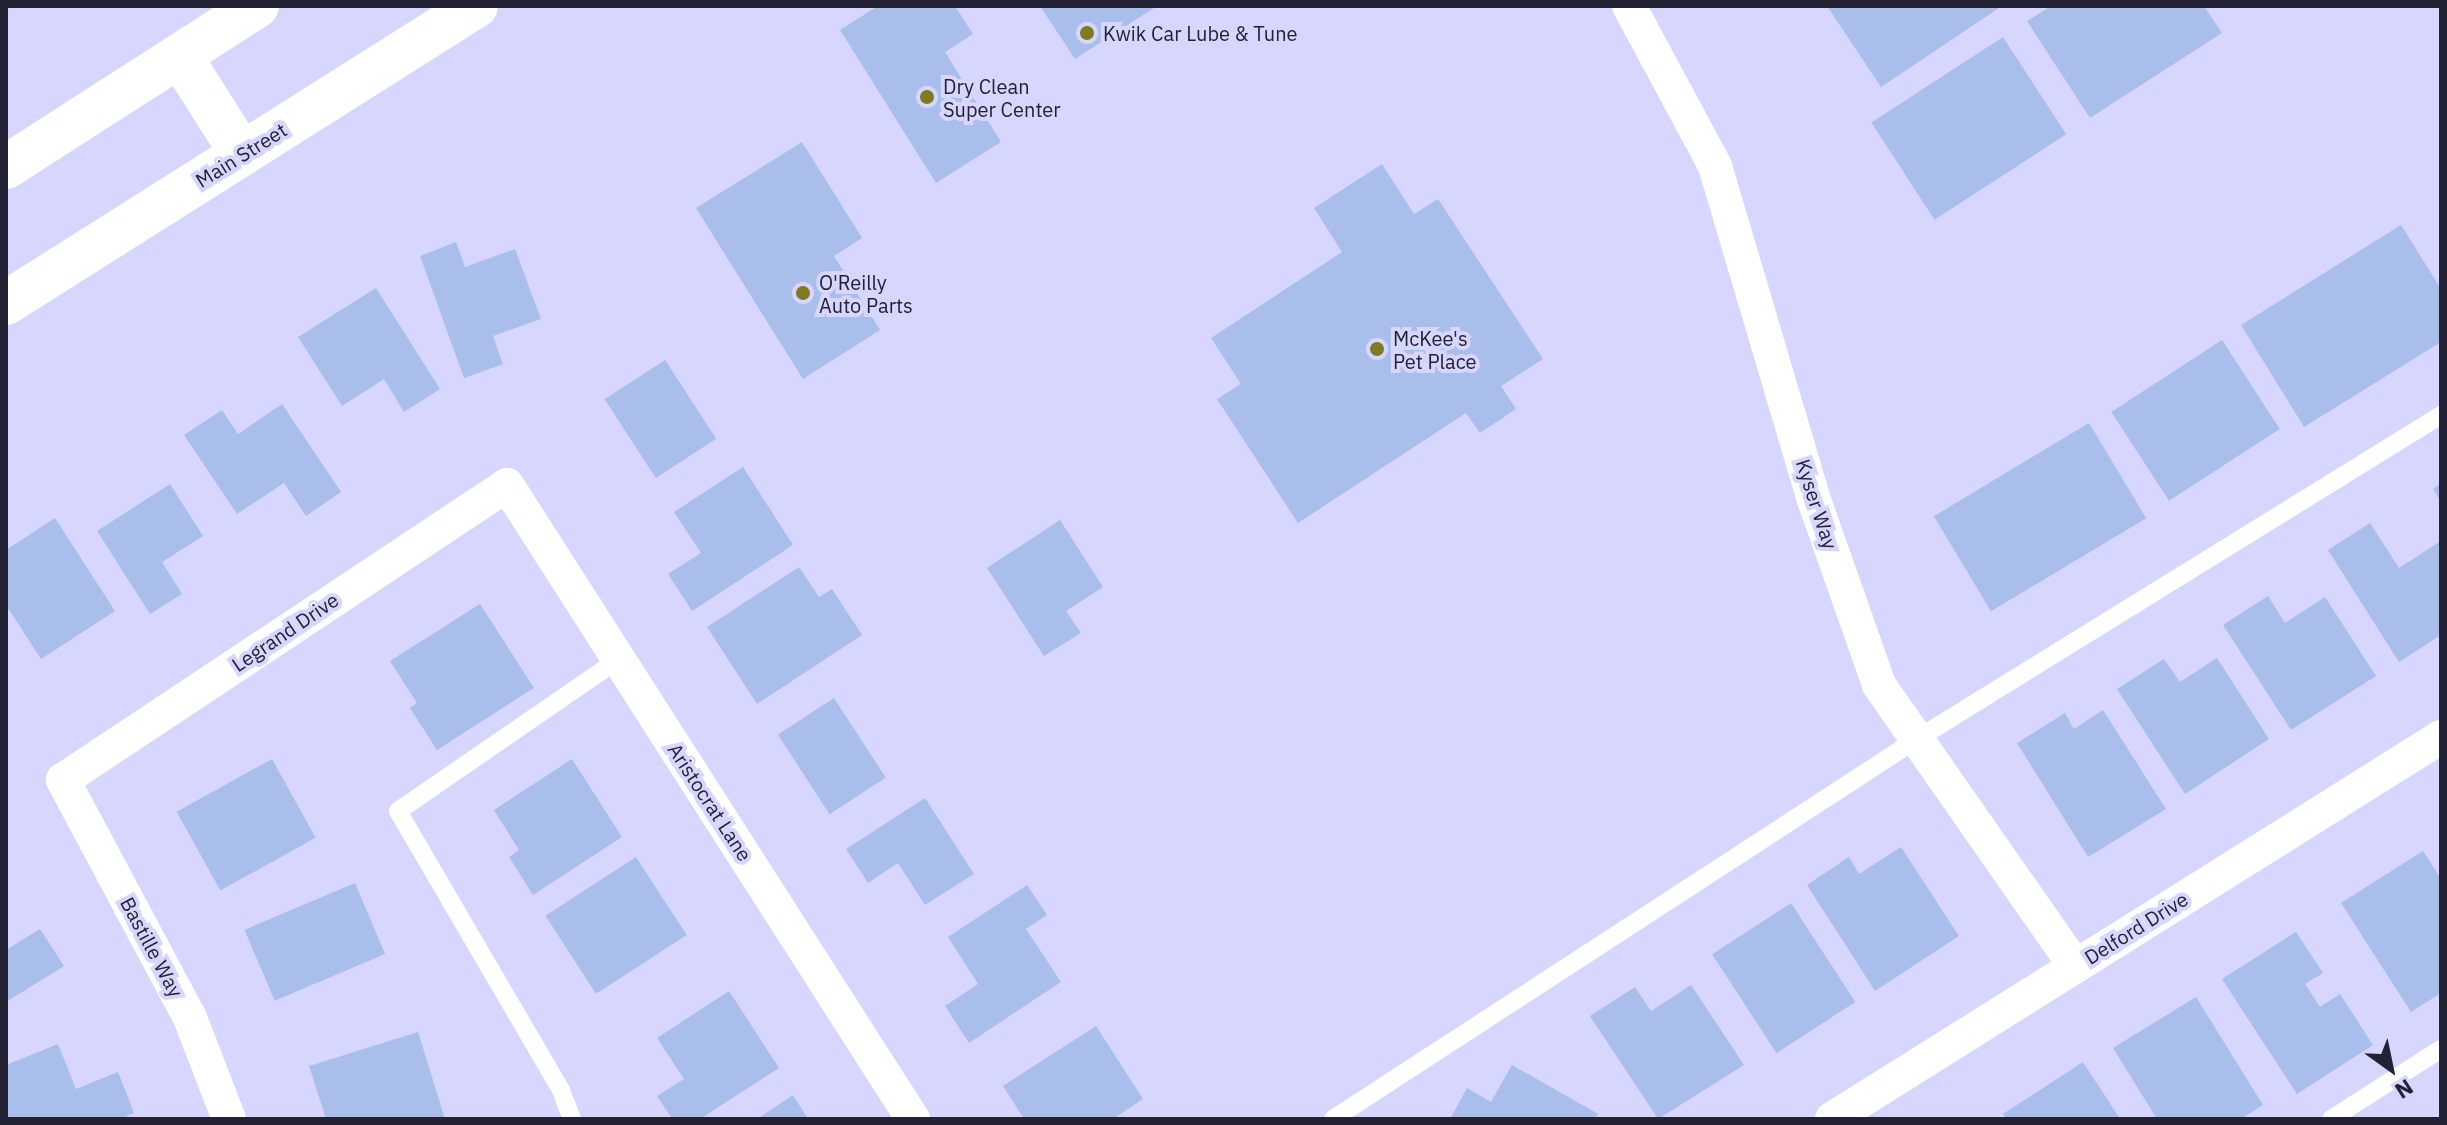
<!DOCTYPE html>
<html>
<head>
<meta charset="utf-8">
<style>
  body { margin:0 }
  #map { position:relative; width:2447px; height:1125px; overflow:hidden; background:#d7d6fe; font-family:"IBM Plex Sans",sans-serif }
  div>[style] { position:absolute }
  .building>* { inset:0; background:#a9beeb; transform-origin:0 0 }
  .lane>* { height:18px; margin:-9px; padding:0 9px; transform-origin:9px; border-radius:9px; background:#fff }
  .street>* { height:34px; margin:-17px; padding:0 17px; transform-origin:17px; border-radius:17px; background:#fff }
  .secondary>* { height:44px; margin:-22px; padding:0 22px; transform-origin:22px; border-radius:22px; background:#fff }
  .dots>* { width:22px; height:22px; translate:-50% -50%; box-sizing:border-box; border:4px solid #d7d6fe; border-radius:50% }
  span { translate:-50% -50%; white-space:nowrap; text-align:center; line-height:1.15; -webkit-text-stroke:8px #d7d6fe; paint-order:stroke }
  .poi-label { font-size:20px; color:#232235 }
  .left { translate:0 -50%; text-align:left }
  .street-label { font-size:20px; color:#232235 }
  .frame { position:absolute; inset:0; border:8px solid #232235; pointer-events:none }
  .north { position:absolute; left:2351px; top:1029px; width:80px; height:80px; -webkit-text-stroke:6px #d7d6fe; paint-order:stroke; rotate:147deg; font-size:22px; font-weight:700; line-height:32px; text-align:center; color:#232235 }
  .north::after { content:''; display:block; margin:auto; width:28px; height:36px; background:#232235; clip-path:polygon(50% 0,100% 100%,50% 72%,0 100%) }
</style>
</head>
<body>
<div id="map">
  <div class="building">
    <div style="clip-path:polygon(878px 6px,955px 6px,973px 34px,945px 52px,1001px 142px,936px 183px,840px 30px)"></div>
    <div style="clip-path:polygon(1040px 6px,1157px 6px,1075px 59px)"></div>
    <div style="clip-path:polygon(1827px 6px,2002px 6px,1881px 87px)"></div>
    <div style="clip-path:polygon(2051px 6px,2204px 6px,2222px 33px,2090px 118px,2027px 21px)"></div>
    <div style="left:2003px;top:37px;width:116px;height:157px;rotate:57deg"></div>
    <div style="clip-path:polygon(802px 142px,862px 238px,834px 256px,880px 330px,803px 379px,696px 208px)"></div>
    <div style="clip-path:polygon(1382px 164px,1414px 214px,1438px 199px,1543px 359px,1501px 386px,1516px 409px,1480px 433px,1466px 413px,1298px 523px,1217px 399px,1241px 384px,1211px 338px,1342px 252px,1314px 208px)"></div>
    <div style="clip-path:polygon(2401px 225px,2441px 289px,2441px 342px,2304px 427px,2241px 325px)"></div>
    <div style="clip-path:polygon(456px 242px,465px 267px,515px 249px,541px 319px,493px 336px,503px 364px,464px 378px,420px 256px)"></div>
    <div style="clip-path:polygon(376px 288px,440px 389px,404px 412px,384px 379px,342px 406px,298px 337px)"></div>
    <div style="left:2222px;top:340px;width:106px;height:132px;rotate:57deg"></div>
    <div style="left:665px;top:360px;width:94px;height:72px;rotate:57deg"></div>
    <div style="clip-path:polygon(282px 404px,341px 492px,306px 516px,284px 483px,237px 514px,184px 435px,222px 410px,238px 434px)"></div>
    <div style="left:2089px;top:423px;width:111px;height:181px;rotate:59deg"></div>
    <div style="clip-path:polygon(743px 467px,793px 545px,692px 611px,668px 574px,701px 553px,674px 512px)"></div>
    <div style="clip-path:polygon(170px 484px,203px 536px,162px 562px,182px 594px,150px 614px,97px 531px)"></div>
    <div style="clip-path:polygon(2441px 484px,2441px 502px,2433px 489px)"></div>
    <div style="clip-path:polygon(55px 518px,115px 611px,41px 659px,6px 605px,6px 550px)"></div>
    <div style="clip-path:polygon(1060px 520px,1103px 587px,1066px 611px,1081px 633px,1044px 656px,987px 568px)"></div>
    <div style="clip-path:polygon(2370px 523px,2399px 568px,2441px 541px,2441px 635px,2399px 662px,2328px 550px)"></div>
    <div style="clip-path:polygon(799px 567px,819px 597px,832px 589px,862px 635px,757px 704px,707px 627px)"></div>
    <div style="clip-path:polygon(2268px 596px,2285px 623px,2325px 597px,2376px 676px,2291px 730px,2223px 625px)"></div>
    <div style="clip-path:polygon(480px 604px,534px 688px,437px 750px,410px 708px,417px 703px,390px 661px)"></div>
    <div style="clip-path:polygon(2217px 658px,2269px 739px,2185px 794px,2117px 689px,2164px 659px,2180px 682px)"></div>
    <div style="left:834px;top:698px;width:95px;height:67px;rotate:57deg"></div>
    <div style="clip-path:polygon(2103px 710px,2166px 809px,2088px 857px,2017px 743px,2065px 713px,2074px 729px)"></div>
    <div style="left:272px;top:759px;width:90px;height:109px;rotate:61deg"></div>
    <div style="clip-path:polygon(572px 759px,622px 837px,533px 895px,509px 857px,519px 850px,494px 810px)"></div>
    <div style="clip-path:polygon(925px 798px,974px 874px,925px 905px,898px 863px,868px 883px,846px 849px)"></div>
    <div style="clip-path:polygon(1901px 847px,1959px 936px,1875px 991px,1807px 885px,1849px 857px,1859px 874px)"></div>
    <div style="clip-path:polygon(2423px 851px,2441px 879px,2441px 993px,2411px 1012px,2341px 903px)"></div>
    <div style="left:636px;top:857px;width:93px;height:108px;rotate:57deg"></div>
    <div style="left:355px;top:883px;width:77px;height:120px;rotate:67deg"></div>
    <div style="clip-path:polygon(1027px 885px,1047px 915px,1026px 929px,1061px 982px,969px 1043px,945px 1006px,978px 984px,948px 937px)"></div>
    <div style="left:1791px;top:903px;width:118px;height:94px;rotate:57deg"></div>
    <div style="clip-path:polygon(40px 929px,64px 966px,6px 1002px,6px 950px)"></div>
    <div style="clip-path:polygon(2296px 932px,2323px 973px,2305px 984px,2320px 1007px,2340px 994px,2373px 1045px,2297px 1094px,2222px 979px)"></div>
    <div style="clip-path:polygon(1691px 985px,1744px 1065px,1658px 1119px,1590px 1016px,1635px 987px,1651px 1011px)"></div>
    <div style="clip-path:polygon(729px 991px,779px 1068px,700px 1119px,672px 1119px,657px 1096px,684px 1079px,657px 1038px)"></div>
    <div style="clip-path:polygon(2196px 997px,2263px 1105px,2241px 1119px,2157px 1119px,2113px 1048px)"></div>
    <div style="clip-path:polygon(1096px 1026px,1143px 1099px,1113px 1119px,1024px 1119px,1003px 1086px)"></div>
    <div style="clip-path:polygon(418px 1032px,445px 1119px,326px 1119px,309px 1066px)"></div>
    <div style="clip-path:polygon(58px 1044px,76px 1089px,118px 1072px,134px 1113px,120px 1119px,6px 1119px,6px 1065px)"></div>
    <div style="clip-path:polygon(2083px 1062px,2120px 1119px,2006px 1119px,2003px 1114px)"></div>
    <div style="clip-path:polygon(1512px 1065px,1598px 1114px,1595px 1119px,1450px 1119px,1467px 1088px,1491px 1102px)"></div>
    <div style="clip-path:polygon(793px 1095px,808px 1119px,757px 1119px)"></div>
  </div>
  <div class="lane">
    <div style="left:572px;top:1119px;width:31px;rotate:-111deg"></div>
    <div style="left:561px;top:1090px;width:323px;rotate:-120.3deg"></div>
    <div style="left:398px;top:811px;width:268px;rotate:-34.5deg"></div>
    <div style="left:1333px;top:1119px;width:697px;rotate:-33.05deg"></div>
    <div style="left:1917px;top:739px;width:616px;rotate:-31.73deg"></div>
    <div style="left:2331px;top:1119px;width:130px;rotate:-32.5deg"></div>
  </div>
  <div class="street">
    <div style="left:1629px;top:6px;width:182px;rotate:61.7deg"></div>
    <div style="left:1715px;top:166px;width:348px;rotate:73.5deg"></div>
    <div style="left:1814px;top:500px;width:196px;rotate:70.6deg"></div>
    <div style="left:1879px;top:685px;width:343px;rotate:55.1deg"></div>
    <div style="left:229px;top:1119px;width:108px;rotate:-111.1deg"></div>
    <div style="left:190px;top:1018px;width:270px;rotate:-118.1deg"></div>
    <div style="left:63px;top:780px;width:533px;rotate:-33.6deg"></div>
    <div style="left:507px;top:485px;width:753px;rotate:57.37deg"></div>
    <div style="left:1832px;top:1119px;width:719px;rotate:-32.1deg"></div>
  </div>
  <div class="secondary">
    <div style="left:180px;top:56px;width:116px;rotate:57.7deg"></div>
    <div style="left:6px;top:167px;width:298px;rotate:-32.7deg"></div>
    <div style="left:6px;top:303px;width:556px;rotate:-32.29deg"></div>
  </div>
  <div class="dots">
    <div style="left:1087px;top:33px;background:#807a20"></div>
    <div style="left:927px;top:97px;background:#807a20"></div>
    <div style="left:803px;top:293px;background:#807a20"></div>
    <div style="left:1377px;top:349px;background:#807a20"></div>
  </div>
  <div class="poi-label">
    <span class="left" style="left:1103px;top:33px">Kwik Car Lube &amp; Tune</span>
    <span class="left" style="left:943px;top:98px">Dry Clean<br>Super Center</span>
    <span class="left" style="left:819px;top:294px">O'Reilly<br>Auto Parts</span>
    <span class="left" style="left:1393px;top:350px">McKee's<br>Pet Place</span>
  </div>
  <div class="street-label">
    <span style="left:241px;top:155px;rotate:-32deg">Main Street</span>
    <span style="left:1817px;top:504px;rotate:72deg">Kyser Way</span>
    <span style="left:285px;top:632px;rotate:-34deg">Legrand Drive</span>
    <span style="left:710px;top:802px;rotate:57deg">Aristocrat Lane</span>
    <span style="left:2136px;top:928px;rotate:-32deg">Delford Drive</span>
    <span style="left:152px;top:947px;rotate:62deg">Bastille Way</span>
  </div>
  <div class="frame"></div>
  <div class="north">N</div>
</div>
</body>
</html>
